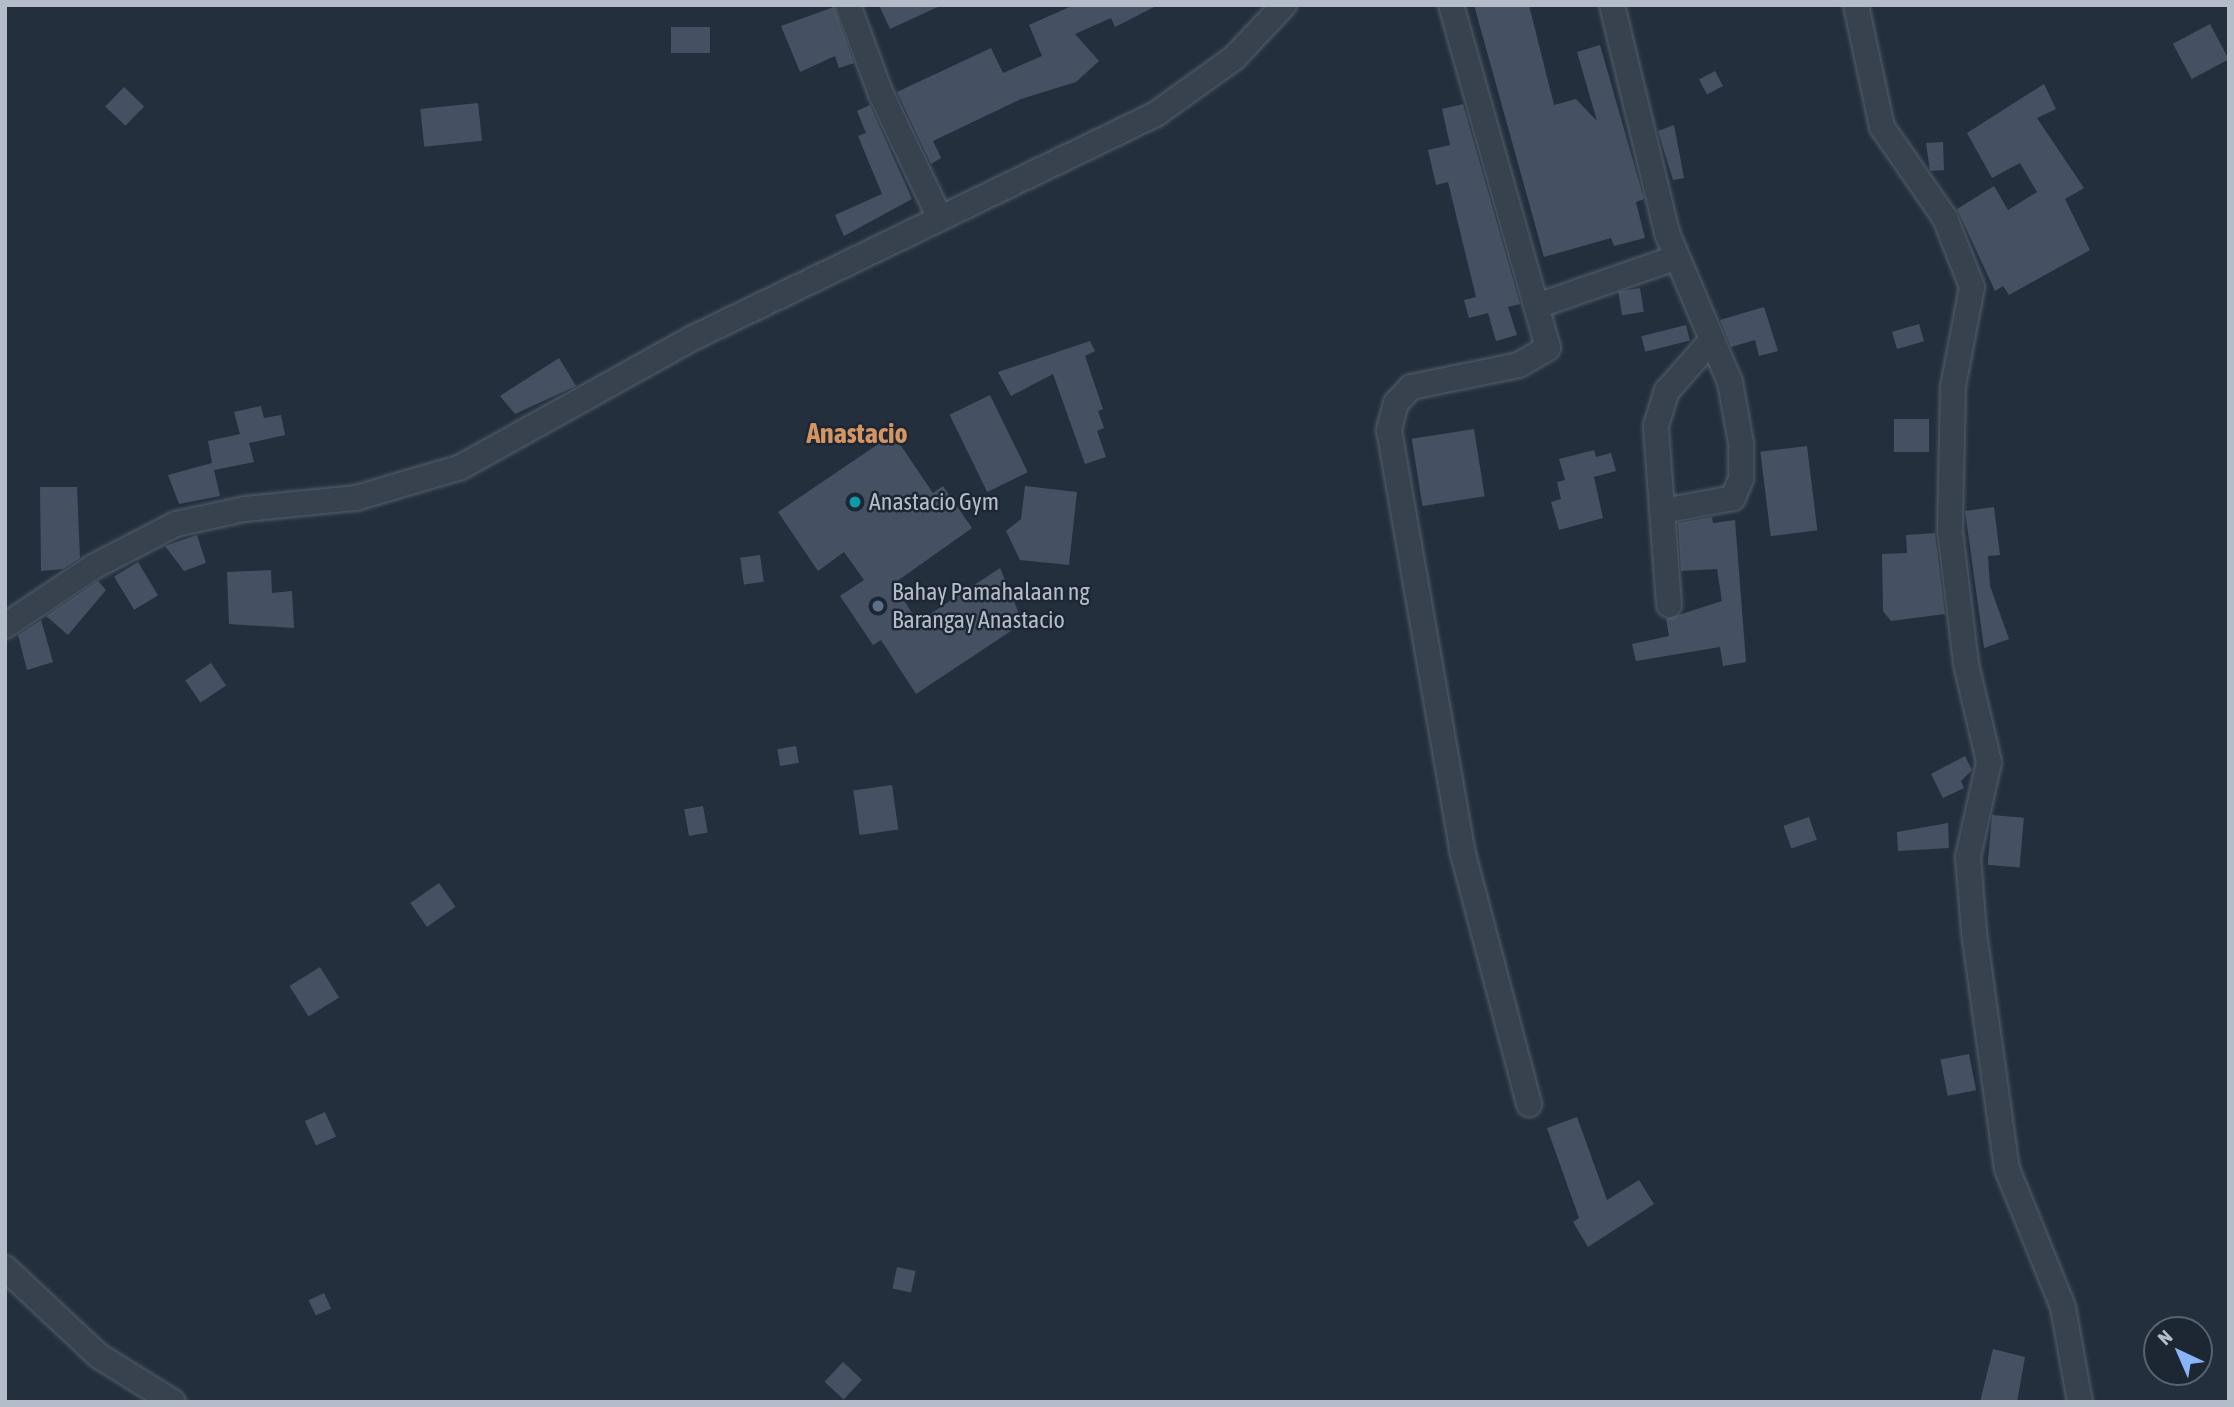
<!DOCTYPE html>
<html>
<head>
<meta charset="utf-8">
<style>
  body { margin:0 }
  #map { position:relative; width:2234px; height:1407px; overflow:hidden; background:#242f3e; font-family:"Asap Condensed",sans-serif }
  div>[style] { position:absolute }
  .building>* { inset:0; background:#455162; transform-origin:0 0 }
  .roads { filter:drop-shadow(0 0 2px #565f6c) drop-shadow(0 0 2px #565f6c) }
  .minor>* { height:24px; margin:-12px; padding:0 12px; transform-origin:12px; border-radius:12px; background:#38414e }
  .dots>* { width:19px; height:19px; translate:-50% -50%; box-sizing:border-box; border:4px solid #1d2633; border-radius:50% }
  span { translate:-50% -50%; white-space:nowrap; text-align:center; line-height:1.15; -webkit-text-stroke:5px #1d2633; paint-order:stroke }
  .poi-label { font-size:24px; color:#b4bcc9 }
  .left { translate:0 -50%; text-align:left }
  .quarter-label { font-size:28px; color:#d59563; font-weight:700 }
  .frame { position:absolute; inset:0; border:7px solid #b4bcc9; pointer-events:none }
  .north { position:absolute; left:2143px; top:1316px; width:70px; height:70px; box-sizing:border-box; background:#1d2633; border:2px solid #59626f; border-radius:50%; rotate:316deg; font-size:19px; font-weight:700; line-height:28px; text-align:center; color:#b4bcc9 }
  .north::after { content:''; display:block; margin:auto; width:24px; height:32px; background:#8ab4f8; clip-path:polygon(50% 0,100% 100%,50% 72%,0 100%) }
</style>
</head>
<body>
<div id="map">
  <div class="building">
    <div style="clip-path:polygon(879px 5px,942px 5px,890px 29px)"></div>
    <div style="clip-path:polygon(1074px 5px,1158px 5px,1115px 27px,1111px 18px,1075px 34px,1099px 61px,1076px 82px,1021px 99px,933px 141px,941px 158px,931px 164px,897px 92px,991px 48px,1003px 73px,1042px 56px,1029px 25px)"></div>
    <div style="clip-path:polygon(1474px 5px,1529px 5px,1554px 105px,1576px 99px,1597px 121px,1577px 52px,1600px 45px,1644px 199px,1636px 202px,1645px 238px,1614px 246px,1611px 238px,1544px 257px)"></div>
    <div style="clip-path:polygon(834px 7px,854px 63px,839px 68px,835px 56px,800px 72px,781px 26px)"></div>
    <div style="left:2210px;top:24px;width:40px;height:42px;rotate:62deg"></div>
    <div style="left:710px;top:27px;width:26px;height:39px;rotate:90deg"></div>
    <div style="left:1715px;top:71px;width:17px;height:18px;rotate:62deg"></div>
    <div style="clip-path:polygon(2044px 84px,2056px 109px,2037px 118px,2084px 188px,2065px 199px,2090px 250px,2009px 295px,2003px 286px,1995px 291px,1957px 209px,1994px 186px,2008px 210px,2037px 192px,2020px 163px,1992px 178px,1967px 133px)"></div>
    <div style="left:124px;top:87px;width:28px;height:27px;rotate:44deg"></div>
    <div style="left:478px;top:103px;width:38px;height:58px;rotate:84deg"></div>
    <div style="clip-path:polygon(1463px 104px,1520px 304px,1508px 307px,1517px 335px,1496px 341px,1488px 313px,1469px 318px,1464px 300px,1476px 297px,1448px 182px,1436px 185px,1428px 150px,1450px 145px,1442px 109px)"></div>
    <div style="clip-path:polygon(870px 105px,912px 199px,844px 236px,835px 215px,882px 194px,858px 136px,866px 133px,857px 111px)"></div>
    <div style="clip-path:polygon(1674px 125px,1684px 178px,1673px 180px,1658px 131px)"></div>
    <div style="clip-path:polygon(1943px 142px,1944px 170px,1930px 171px,1926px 143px)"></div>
    <div style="left:1640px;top:288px;width:24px;height:22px;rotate:81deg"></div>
    <div style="clip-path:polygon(1764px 307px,1778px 351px,1759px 356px,1755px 340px,1731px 347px,1720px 320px)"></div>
    <div style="left:1919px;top:324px;width:18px;height:28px;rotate:74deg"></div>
    <div style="left:1686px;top:325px;width:16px;height:46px;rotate:76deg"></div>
    <div style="clip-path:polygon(1090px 341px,1095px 351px,1085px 356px,1103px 409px,1098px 411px,1104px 428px,1097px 431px,1106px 457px,1085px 464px,1053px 374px,1011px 396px,998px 372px)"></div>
    <div style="clip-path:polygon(559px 358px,576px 386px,515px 414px,500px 396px)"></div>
    <div style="left:990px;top:395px;width:86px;height:45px;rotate:64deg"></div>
    <div style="clip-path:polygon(261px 406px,264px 418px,281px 415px,285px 435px,249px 443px,254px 462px,214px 470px,220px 496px,179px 504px,168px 475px,212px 463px,208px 441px,240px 434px,234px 412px)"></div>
    <div style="left:1894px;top:419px;width:35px;height:33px"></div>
    <div style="left:1474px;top:429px;width:68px;height:63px;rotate:81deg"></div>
    <div style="clip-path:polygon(893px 434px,933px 493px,943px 486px,972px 528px,893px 584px,918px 622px,1000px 568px,1023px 623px,916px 694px,881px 640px,873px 645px,840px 596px,864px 580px,844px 552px,818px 571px,778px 512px)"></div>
    <div style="left:1807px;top:446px;width:85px;height:47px;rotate:83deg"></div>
    <div style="clip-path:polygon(1594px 450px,1596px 457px,1611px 453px,1616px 471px,1594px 477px,1603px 518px,1559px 530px,1551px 502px,1561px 499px,1557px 482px,1565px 480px,1559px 459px)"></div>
    <div style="clip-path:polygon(1025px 486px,1077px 492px,1069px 565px,1020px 560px,1006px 531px,1021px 519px)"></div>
    <div style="clip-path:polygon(40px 487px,77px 487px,80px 558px,63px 569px,41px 571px)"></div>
    <div style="clip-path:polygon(1994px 507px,2000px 555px,1988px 556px,1990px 586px,2009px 639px,1984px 648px,1965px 511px)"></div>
    <div style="clip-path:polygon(1712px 517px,1713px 523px,1735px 520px,1746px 662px,1723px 666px,1720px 647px,1636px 661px,1632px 644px,1669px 636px,1666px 619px,1722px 601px,1717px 569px,1681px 571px,1678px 523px)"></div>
    <div style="clip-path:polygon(1935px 533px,1945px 614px,1891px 621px,1883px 611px,1882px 554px,1907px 553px,1906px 535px)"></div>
    <div style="clip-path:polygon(197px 535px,206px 563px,184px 571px,165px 546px)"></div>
    <div style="left:760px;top:555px;width:27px;height:20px;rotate:82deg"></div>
    <div style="left:138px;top:562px;width:39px;height:28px;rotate:59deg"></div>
    <div style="clip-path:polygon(271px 570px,272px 593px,292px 591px,294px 628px,229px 624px,227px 572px)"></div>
    <div style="clip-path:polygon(98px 581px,106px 590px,68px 635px,46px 616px)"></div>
    <div style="clip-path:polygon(41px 620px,53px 662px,27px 670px,18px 635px)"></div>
    <div style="left:211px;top:663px;width:27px;height:31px;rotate:56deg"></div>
    <div style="left:796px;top:746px;width:17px;height:19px;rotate:80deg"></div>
    <div style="clip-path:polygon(1965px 756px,1972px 770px,1961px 781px,1964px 788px,1943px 798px,1931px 774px)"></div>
    <div style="left:892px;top:785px;width:45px;height:39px;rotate:82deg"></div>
    <div style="left:703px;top:806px;width:27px;height:19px;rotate:80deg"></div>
    <div style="left:1992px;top:815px;width:32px;height:50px;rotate:5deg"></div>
    <div style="left:1809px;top:817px;width:24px;height:27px;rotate:71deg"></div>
    <div style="clip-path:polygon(1948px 823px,1949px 848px,1898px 851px,1897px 832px)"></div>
    <div style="left:439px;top:883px;width:29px;height:35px;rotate:55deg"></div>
    <div style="left:320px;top:967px;width:36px;height:36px;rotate:58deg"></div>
    <div style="left:1969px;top:1054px;width:37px;height:29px;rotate:79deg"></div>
    <div style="left:325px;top:1112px;width:27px;height:22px;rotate:66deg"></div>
    <div style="clip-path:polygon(1577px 1117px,1607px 1200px,1639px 1180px,1654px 1204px,1588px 1247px,1573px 1222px,1579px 1218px,1547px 1128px)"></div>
    <div style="left:897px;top:1267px;width:19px;height:22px;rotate:12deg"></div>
    <div style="left:324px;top:1293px;width:17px;height:17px;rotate:65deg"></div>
    <div style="clip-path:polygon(1993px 1349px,2025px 1357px,2017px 1402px,1980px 1402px)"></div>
    <div style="left:843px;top:1362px;width:26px;height:27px;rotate:43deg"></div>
  </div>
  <div class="roads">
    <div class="minor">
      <div style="left:848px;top:5px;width:95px;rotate:69.7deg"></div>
      <div style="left:881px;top:94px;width:137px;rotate:64.6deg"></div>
      <div style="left:1451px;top:5px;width:356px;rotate:74.2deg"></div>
      <div style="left:1548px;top:348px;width:34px;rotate:150deg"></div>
      <div style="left:1519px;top:365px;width:110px;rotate:168.5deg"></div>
      <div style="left:1411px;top:387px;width:22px;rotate:133deg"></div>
      <div style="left:1396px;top:403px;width:28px;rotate:105deg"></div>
      <div style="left:1389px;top:430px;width:426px;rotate:80.1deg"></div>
      <div style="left:1462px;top:850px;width:263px;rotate:75.2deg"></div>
      <div style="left:1612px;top:5px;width:235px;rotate:76.4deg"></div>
      <div style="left:1667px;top:233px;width:162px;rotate:67.1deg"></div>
      <div style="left:1730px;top:382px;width:62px;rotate:79.8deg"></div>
      <div style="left:1741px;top:443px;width:36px;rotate:90deg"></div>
      <div style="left:1741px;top:479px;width:21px;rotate:113deg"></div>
      <div style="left:1733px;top:498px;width:71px;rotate:169.5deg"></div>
      <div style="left:1856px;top:5px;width:125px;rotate:78deg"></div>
      <div style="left:1882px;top:127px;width:111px;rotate:55.3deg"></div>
      <div style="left:1945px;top:218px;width:74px;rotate:68.6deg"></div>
      <div style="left:1972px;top:287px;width:102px;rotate:100.8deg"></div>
      <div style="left:1953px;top:387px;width:144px;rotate:91.2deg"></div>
      <div style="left:1950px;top:531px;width:134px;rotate:83.1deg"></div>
      <div style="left:1966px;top:664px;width:101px;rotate:76.8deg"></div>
      <div style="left:1989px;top:762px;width:97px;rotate:102.5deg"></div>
      <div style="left:1968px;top:857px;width:75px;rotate:85.4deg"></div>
      <div style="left:1974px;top:932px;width:239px;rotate:82.1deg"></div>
      <div style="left:2007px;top:1169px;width:149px;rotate:67.9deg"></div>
      <div style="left:2063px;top:1307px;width:97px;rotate:79.9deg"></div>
      <div style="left:1540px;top:305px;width:143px;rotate:-19.2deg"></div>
      <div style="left:1669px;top:605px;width:179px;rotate:-94.2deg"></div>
      <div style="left:1656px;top:426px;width:37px;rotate:-73deg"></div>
      <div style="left:1667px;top:391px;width:67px;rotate:-48.7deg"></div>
      <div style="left:5px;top:626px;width:106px;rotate:-33.8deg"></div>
      <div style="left:93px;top:567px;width:93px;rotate:-27.4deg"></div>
      <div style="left:176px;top:524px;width:71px;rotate:-12.3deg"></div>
      <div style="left:245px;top:509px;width:112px;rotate:-5.7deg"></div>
      <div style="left:356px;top:498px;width:109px;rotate:-16.4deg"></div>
      <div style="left:461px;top:467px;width:268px;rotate:-29.1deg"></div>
      <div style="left:695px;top:337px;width:512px;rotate:-25.81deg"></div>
      <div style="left:1156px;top:114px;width:96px;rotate:-35.7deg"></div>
      <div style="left:1234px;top:58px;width:73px;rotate:-46.7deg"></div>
      <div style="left:5px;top:1268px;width:129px;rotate:43.1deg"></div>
      <div style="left:99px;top:1356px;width:87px;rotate:31.9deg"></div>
    </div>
  </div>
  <div class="dots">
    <div style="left:855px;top:502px;background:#0f9aa8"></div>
    <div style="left:878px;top:606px;background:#5c6f8a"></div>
  </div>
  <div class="poi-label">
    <span class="left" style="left:869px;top:502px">Anastacio Gym</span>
    <span class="left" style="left:892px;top:606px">Bahay Pamahalaan ng<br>Barangay Anastacio</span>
  </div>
  <div class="quarter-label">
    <span style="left:857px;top:433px">Anastacio</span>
  </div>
  <div class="frame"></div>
  <div class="north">N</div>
</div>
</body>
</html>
